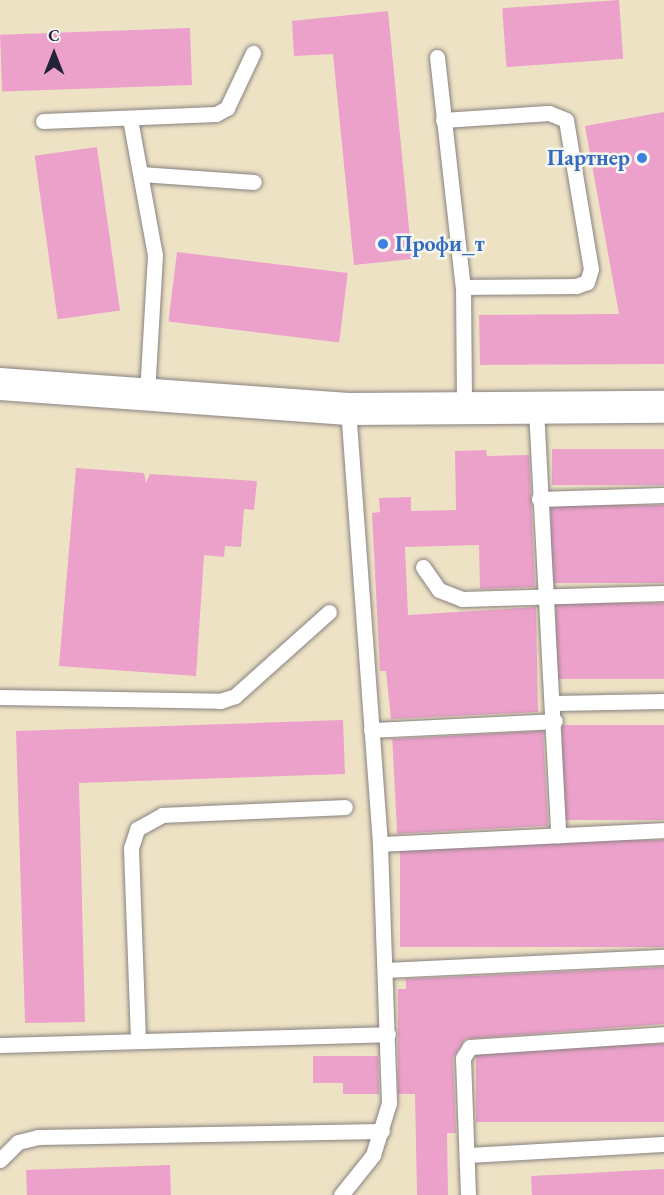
<!DOCTYPE html>
<html>
<head>
<meta charset="utf-8">
<style>
  body { margin:0 }
  #map { position:relative; width:664px; height:1195px; overflow:hidden; background:#eee2c5; font-family:"EB Garamond",serif }
  div>[style] { position:absolute }
  .building>* { inset:0; background:#eca1ca; transform-origin:0 0 }
  .roads { filter:drop-shadow(0 0 2px #888280) drop-shadow(0 0 2px #888280) }
  .service>* { height:15px; margin:-7.5px; padding:0 7.5px; transform-origin:7.5px; border-radius:7.5px; background:#fff }
  .minor>* { height:32px; margin:-16px; padding:0 16px; transform-origin:16px; border-radius:16px; background:#fff }
  .dots>* { width:16px; height:16px; translate:-50% -50%; box-sizing:border-box; border:3px solid #f6f6f2; border-radius:50% }
  span { translate:-50% -50%; white-space:nowrap; text-align:center; line-height:1.15; -webkit-text-stroke:5px #f6f6f2; paint-order:stroke }
  .shop-label { font-size:22px; color:#366cbe; font-weight:700 }
  .right { translate:-100% -50%; text-align:right }
  .left { translate:0 -50%; text-align:left }
  .north { position:absolute; left:24px; top:24px; width:60px; height:60px; -webkit-text-stroke:4px #f6f6f2; paint-order:stroke; rotate:0deg; font-size:16px; font-weight:700; line-height:24px; text-align:center; color:#22223b }
  .north::after { content:''; display:block; margin:auto; width:21px; height:27px; background:#22223b; clip-path:polygon(50% 0,100% 100%,50% 72%,0 100%) }
</style>
</head>
<body>
<div id="map">
  <div class="building">
    <div style="left:619px;top:0;width:59px;height:117px;rotate:86deg"></div>
    <div style="clip-path:polygon(388px 11px,412px 259px,354px 265px,333px 54px,294px 56px,292px 21px)"></div>
    <div style="left:190px;top:28px;width:57px;height:190px;rotate:88deg"></div>
    <div style="clip-path:polygon(664px 112px,664px 364px,480px 365px,479px 315px,619px 314px,585px 126px)"></div>
    <div style="left:97px;top:147px;width:165px;height:63px;rotate:82deg"></div>
    <div style="left:177px;top:252px;width:172px;height:70px;rotate:7deg"></div>
    <div style="left:664px;top:449px;width:36px;height:112px;rotate:90deg"></div>
    <div style="clip-path:polygon(486px 450px,487px 456px,529px 455px,535px 587px,480px 589px,479px 545px,405px 547px,408px 615px,536px 607px,538px 712px,391px 719px,386px 671px,380px 671px,372px 513px,380px 512px,379px 498px,411px 497px,411px 511px,456px 510px,455px 451px)"></div>
    <div style="clip-path:polygon(76px 468px,144px 473px,146px 483px,150px 474px,257px 481px,254px 510px,244px 509px,241px 547px,225px 546px,224px 557px,204px 555px,196px 676px,59px 666px)"></div>
    <div style="left:664px;top:505px;width:78px;height:113px;rotate:90deg"></div>
    <div style="left:664px;top:603px;width:76px;height:108px;rotate:90deg"></div>
    <div style="clip-path:polygon(343px 720px,345px 774px,79px 783px,85px 1022px,25px 1023px,16px 731px)"></div>
    <div style="left:664px;top:725px;width:95px;height:102px;rotate:90deg"></div>
    <div style="left:543px;top:731px;width:95px;height:151px;rotate:87deg"></div>
    <div style="left:664px;top:840px;width:107px;height:264px;rotate:90deg"></div>
    <div style="clip-path:polygon(664px 967px,664px 1024px,465px 1039px,453px 1058px,456px 1133px,447px 1133px,448px 1195px,417px 1195px,415px 1094px,398px 1094px,398px 989px,406px 989px,406px 979px)"></div>
    <div style="left:664px;top:1044px;width:78px;height:188px;rotate:90deg"></div>
    <div style="clip-path:polygon(313px 1056px,378px 1056px,379px 1094px,343px 1094px,343px 1083px,313px 1083px)"></div>
    <div style="clip-path:polygon(170px 1165px,171px 1195px,27px 1195px,26px 1170px)"></div>
    <div style="clip-path:polygon(664px 1169px,664px 1195px,532px 1195px,531px 1176px)"></div>
  </div>
  <div class="roads">
    <div class="service">
      <div style="left:437px;top:57px;width:231px;rotate:83.6deg"></div>
      <div style="left:463px;top:287px;width:123px;rotate:89.5deg"></div>
      <div style="left:130px;top:119px;width:138px;rotate:79.6deg"></div>
      <div style="left:155px;top:255px;width:139px;rotate:93.3deg"></div>
      <div style="left:443px;top:120px;width:106px;rotate:-3.8deg"></div>
      <div style="left:549px;top:113px;width:18px;rotate:22deg"></div>
      <div style="left:566px;top:120px;width:151px;rotate:80.5deg"></div>
      <div style="left:591px;top:269px;width:14px;rotate:107deg"></div>
      <div style="left:587px;top:282px;width:12px;rotate:160deg"></div>
      <div style="left:576px;top:286px;width:113px;rotate:179.5deg"></div>
      <div style="left:43px;top:121px;width:173px;rotate:-2.3deg"></div>
      <div style="left:216px;top:114px;width:13px;rotate:-29deg"></div>
      <div style="left:227px;top:108px;width:61px;rotate:-64.7deg"></div>
      <div style="left:141px;top:174px;width:113px;rotate:4deg"></div>
      <div style="left:536px;top:409px;width:427px;rotate:87deg"></div>
      <div style="left:539px;top:499px;width:125px;rotate:-1.8deg"></div>
      <div style="left:423px;top:567px;width:28px;rotate:55deg"></div>
      <div style="left:439px;top:590px;width:25px;rotate:21deg"></div>
      <div style="left:462px;top:599px;width:202px;rotate:-1.7deg"></div>
      <div style="left:0;top:697px;width:220px;rotate:1deg"></div>
      <div style="left:220px;top:701px;width:16px;rotate:-18deg"></div>
      <div style="left:235px;top:696px;width:126px;rotate:-41.8deg"></div>
      <div style="left:554px;top:703px;width:110px;rotate:-1deg"></div>
      <div style="left:371px;top:730px;width:184px;rotate:-2.8deg"></div>
      <div style="left:380px;top:844px;width:284px;rotate:-2.8deg"></div>
      <div style="left:387px;top:970px;width:277px;rotate:-2.7deg"></div>
      <div style="left:138px;top:1040px;width:192px;rotate:-92.1deg"></div>
      <div style="left:131px;top:848px;width:20px;rotate:-72deg"></div>
      <div style="left:137px;top:829px;width:29px;rotate:-29deg"></div>
      <div style="left:162px;top:815px;width:183px;rotate:-2.5deg"></div>
      <div style="left:0;top:1045px;width:388px;rotate:-1.6deg"></div>
      <div style="left:467px;top:1155px;width:197px;rotate:-3.2deg"></div>
      <div style="left:0;top:1160px;width:25px;rotate:-45deg"></div>
      <div style="left:18px;top:1142px;width:21px;rotate:-14deg"></div>
      <div style="left:38px;top:1137px;width:344px;rotate:-1deg"></div>
      <div style="left:341px;top:1195px;width:51px;rotate:-51.3deg"></div>
      <div style="left:373px;top:1155px;width:54px;rotate:-72.9deg"></div>
      <div style="left:389px;top:1103px;width:259px;rotate:-92deg"></div>
      <div style="left:380px;top:844px;width:436px;rotate:-94.2deg"></div>
      <div style="left:468px;top:1195px;width:137px;rotate:-92.1deg"></div>
      <div style="left:463px;top:1058px;width:13px;rotate:-58deg"></div>
      <div style="left:470px;top:1047px;width:194px;rotate:-3.8deg"></div>
    </div>
    <div class="minor">
      <div style="left:0;top:384px;width:349px;rotate:4.1deg"></div>
      <div style="left:348px;top:409px;width:316px;rotate:-0.4deg"></div>
    </div>
  </div>
  <div class="dots">
    <div style="left:642px;top:158px;background:#3f7fe0"></div>
    <div style="left:383px;top:244px;background:#3f7fe0"></div>
  </div>
  <div class="shop-label">
    <span class="right" style="left:630px;top:158px">Партнер</span>
    <span class="left" style="left:395px;top:244px">Профи_т</span>
  </div>
  <div class="north">С</div>
</div>
</body>
</html>
